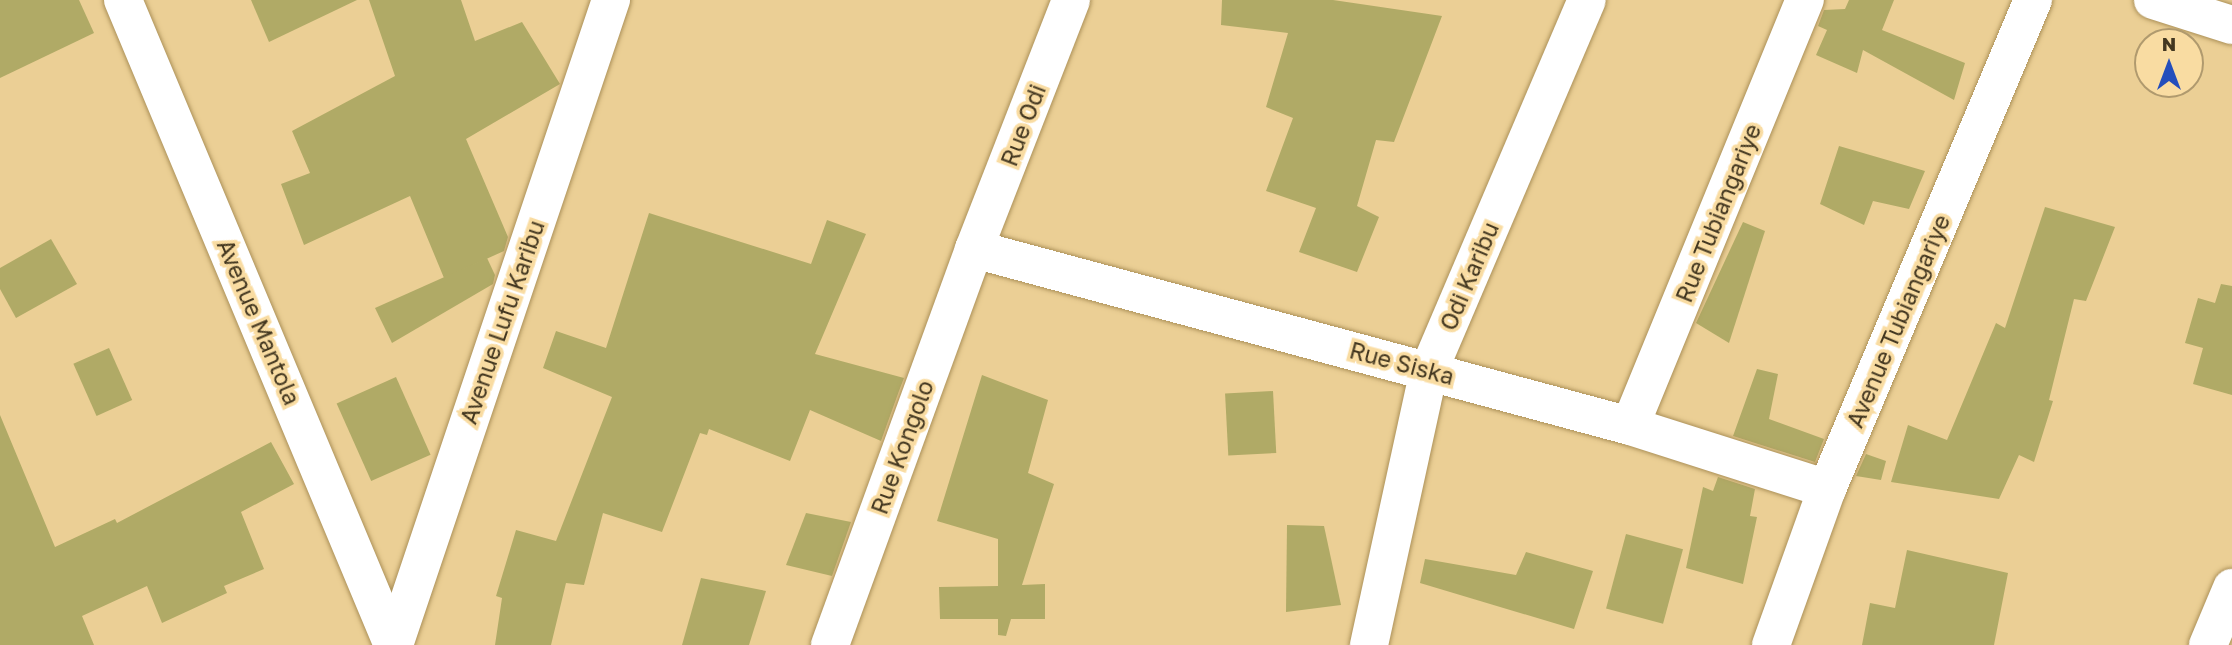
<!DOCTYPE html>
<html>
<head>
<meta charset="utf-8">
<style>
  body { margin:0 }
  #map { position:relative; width:2232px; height:645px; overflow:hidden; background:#ebcf95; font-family:"Golos Text",sans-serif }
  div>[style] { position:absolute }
  .building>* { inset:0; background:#b0aa66; transform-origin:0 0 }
  .roads { filter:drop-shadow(0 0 2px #ac9159) drop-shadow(0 0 2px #ac9159) }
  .minor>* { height:38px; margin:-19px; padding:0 19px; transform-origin:19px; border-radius:19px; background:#fff }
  span { translate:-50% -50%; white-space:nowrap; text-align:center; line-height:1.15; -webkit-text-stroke:7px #f9dca2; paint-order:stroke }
  .street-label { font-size:23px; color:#433720 }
  .north { position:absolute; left:2134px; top:28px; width:70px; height:70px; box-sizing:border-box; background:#f9dca2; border:2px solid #b09a6e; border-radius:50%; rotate:0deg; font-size:19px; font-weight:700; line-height:28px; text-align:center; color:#433720 }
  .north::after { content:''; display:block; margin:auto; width:24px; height:32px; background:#244ebc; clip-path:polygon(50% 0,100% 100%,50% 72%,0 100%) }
</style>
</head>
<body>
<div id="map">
  <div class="building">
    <div style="clip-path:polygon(0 0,79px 0,94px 33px,0 78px)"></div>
    <div style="clip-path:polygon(251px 0,357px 0,269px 42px)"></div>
    <div style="clip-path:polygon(369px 0,461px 0,475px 41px,522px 22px,560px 84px,466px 139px,508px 237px,504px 251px,444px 278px,410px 196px,304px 245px,281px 184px,310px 173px,292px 131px,395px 76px)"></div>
    <div style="clip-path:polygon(1222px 0,1333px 0,1442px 16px,1394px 142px,1376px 140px,1357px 206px,1379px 217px,1357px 272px,1299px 252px,1316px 208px,1266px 191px,1293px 118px,1266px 107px,1288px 33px,1221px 25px)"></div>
    <div style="clip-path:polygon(1849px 0,1894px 0,1882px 30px,1965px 63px,1954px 100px,1863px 50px,1857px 73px,1816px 55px,1827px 30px,1818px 26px,1824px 10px,1845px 9px)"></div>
    <div style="clip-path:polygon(1839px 146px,1925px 171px,1909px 209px,1873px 201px,1864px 225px,1820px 204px)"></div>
    <div style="clip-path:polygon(2045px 207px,2115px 227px,2086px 301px,2074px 299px,2049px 400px,2053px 401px,2034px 462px,2019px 455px,1999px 499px,1891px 482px,1908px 425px,1947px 440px,1996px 323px,2005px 328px)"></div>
    <div style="clip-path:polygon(649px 213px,811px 264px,827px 220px,866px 234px,815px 354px,904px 378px,899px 391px,881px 441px,810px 410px,790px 461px,709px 429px,707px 435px,700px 433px,662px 532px,603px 513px,584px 585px,566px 583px,551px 645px,495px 645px,502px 598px,496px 596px,516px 530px,556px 541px,612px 397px,543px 368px,556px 331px,606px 348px)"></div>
    <div style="clip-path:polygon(1743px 222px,1765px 231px,1729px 343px,1696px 323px)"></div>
    <div style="clip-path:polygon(51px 239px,77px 284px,16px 318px,0 289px,0 268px)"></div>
    <div style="clip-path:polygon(487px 258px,495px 275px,493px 284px,392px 343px,375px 308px)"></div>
    <div style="clip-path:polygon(2221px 284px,2232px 286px,2232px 395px,2193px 384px,2203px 348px,2185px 343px,2198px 298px,2215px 303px)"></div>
    <div style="left:109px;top:348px;width:57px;height:39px;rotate:66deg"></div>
    <div style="clip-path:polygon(1757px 369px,1778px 374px,1769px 419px,1824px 439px,1815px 462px,1733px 436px)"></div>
    <div style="clip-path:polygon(982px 375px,1048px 400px,1028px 473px,1054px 484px,1022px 585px,1045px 584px,1045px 619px,1011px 619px,1006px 636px,998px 635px,998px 619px,940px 619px,939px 587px,998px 586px,998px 539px,937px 521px)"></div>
    <div style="left:396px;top:377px;width:85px;height:65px;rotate:66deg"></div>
    <div style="left:1273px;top:391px;width:62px;height:48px;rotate:87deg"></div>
    <div style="clip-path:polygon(0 415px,55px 547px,115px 519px,117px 523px,271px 442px,294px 484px,241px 512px,264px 569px,224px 586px,227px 593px,162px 623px,147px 586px,82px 616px,94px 645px,0 645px)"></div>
    <div style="clip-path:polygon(1866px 454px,1886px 461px,1881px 480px,1856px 476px)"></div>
    <div style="clip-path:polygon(1718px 477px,1755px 489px,1750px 516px,1757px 517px,1743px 584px,1686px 568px,1703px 487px,1713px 491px)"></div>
    <div style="clip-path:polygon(806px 513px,851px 522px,832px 576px,786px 565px)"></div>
    <div style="clip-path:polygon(1287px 525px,1324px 526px,1341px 605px,1286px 612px)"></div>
    <div style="left:1626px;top:534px;width:59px;height:77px;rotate:15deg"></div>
    <div style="clip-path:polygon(1907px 550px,2008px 573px,1994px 645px,1862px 645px,1870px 603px,1895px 608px)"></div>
    <div style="clip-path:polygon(1526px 552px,1593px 571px,1574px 629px,1420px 583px,1425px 559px,1516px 575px)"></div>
    <div style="clip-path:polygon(701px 578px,766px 591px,749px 645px,682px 645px)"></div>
  </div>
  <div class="roads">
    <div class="minor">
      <div style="left:123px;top:0;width:699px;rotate:67.29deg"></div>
      <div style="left:2153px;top:0;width:83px;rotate:17.6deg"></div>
      <div style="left:974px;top:249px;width:679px;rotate:15.1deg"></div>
      <div style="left:1630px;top:426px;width:207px;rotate:17.7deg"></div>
      <div style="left:1630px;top:426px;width:461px;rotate:-67.7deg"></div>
      <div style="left:394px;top:645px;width:681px;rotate:-71.41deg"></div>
      <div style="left:830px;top:645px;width:421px;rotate:-70deg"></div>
      <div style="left:974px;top:249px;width:267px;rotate:-68.7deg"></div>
      <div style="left:1369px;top:645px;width:281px;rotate:-77.7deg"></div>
      <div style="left:1429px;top:370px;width:402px;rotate:-66.9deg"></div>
      <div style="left:1771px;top:645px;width:166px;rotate:-70.3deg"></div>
      <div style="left:1827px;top:489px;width:531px;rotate:-67.16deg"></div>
      <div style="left:2208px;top:645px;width:62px;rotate:-67.2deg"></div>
    </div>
  </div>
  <div class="street-label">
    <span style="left:1023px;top:125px;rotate:-69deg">Rue Odi</span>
    <span style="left:1718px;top:213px;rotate:-68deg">Rue Tubiangariye</span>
    <span style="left:1469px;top:276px;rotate:-67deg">Odi Karibu</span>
    <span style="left:1898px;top:321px;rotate:-67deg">Avenue Tubiangariye</span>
    <span style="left:259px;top:322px;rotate:67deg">Avenue Mantola</span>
    <span style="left:502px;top:322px;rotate:-71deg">Avenue Lufu Karibu</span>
    <span style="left:1402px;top:363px;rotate:15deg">Rue Siska</span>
    <span style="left:902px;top:447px;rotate:-70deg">Rue Kongolo</span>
  </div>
  <div class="north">N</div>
</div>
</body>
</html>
